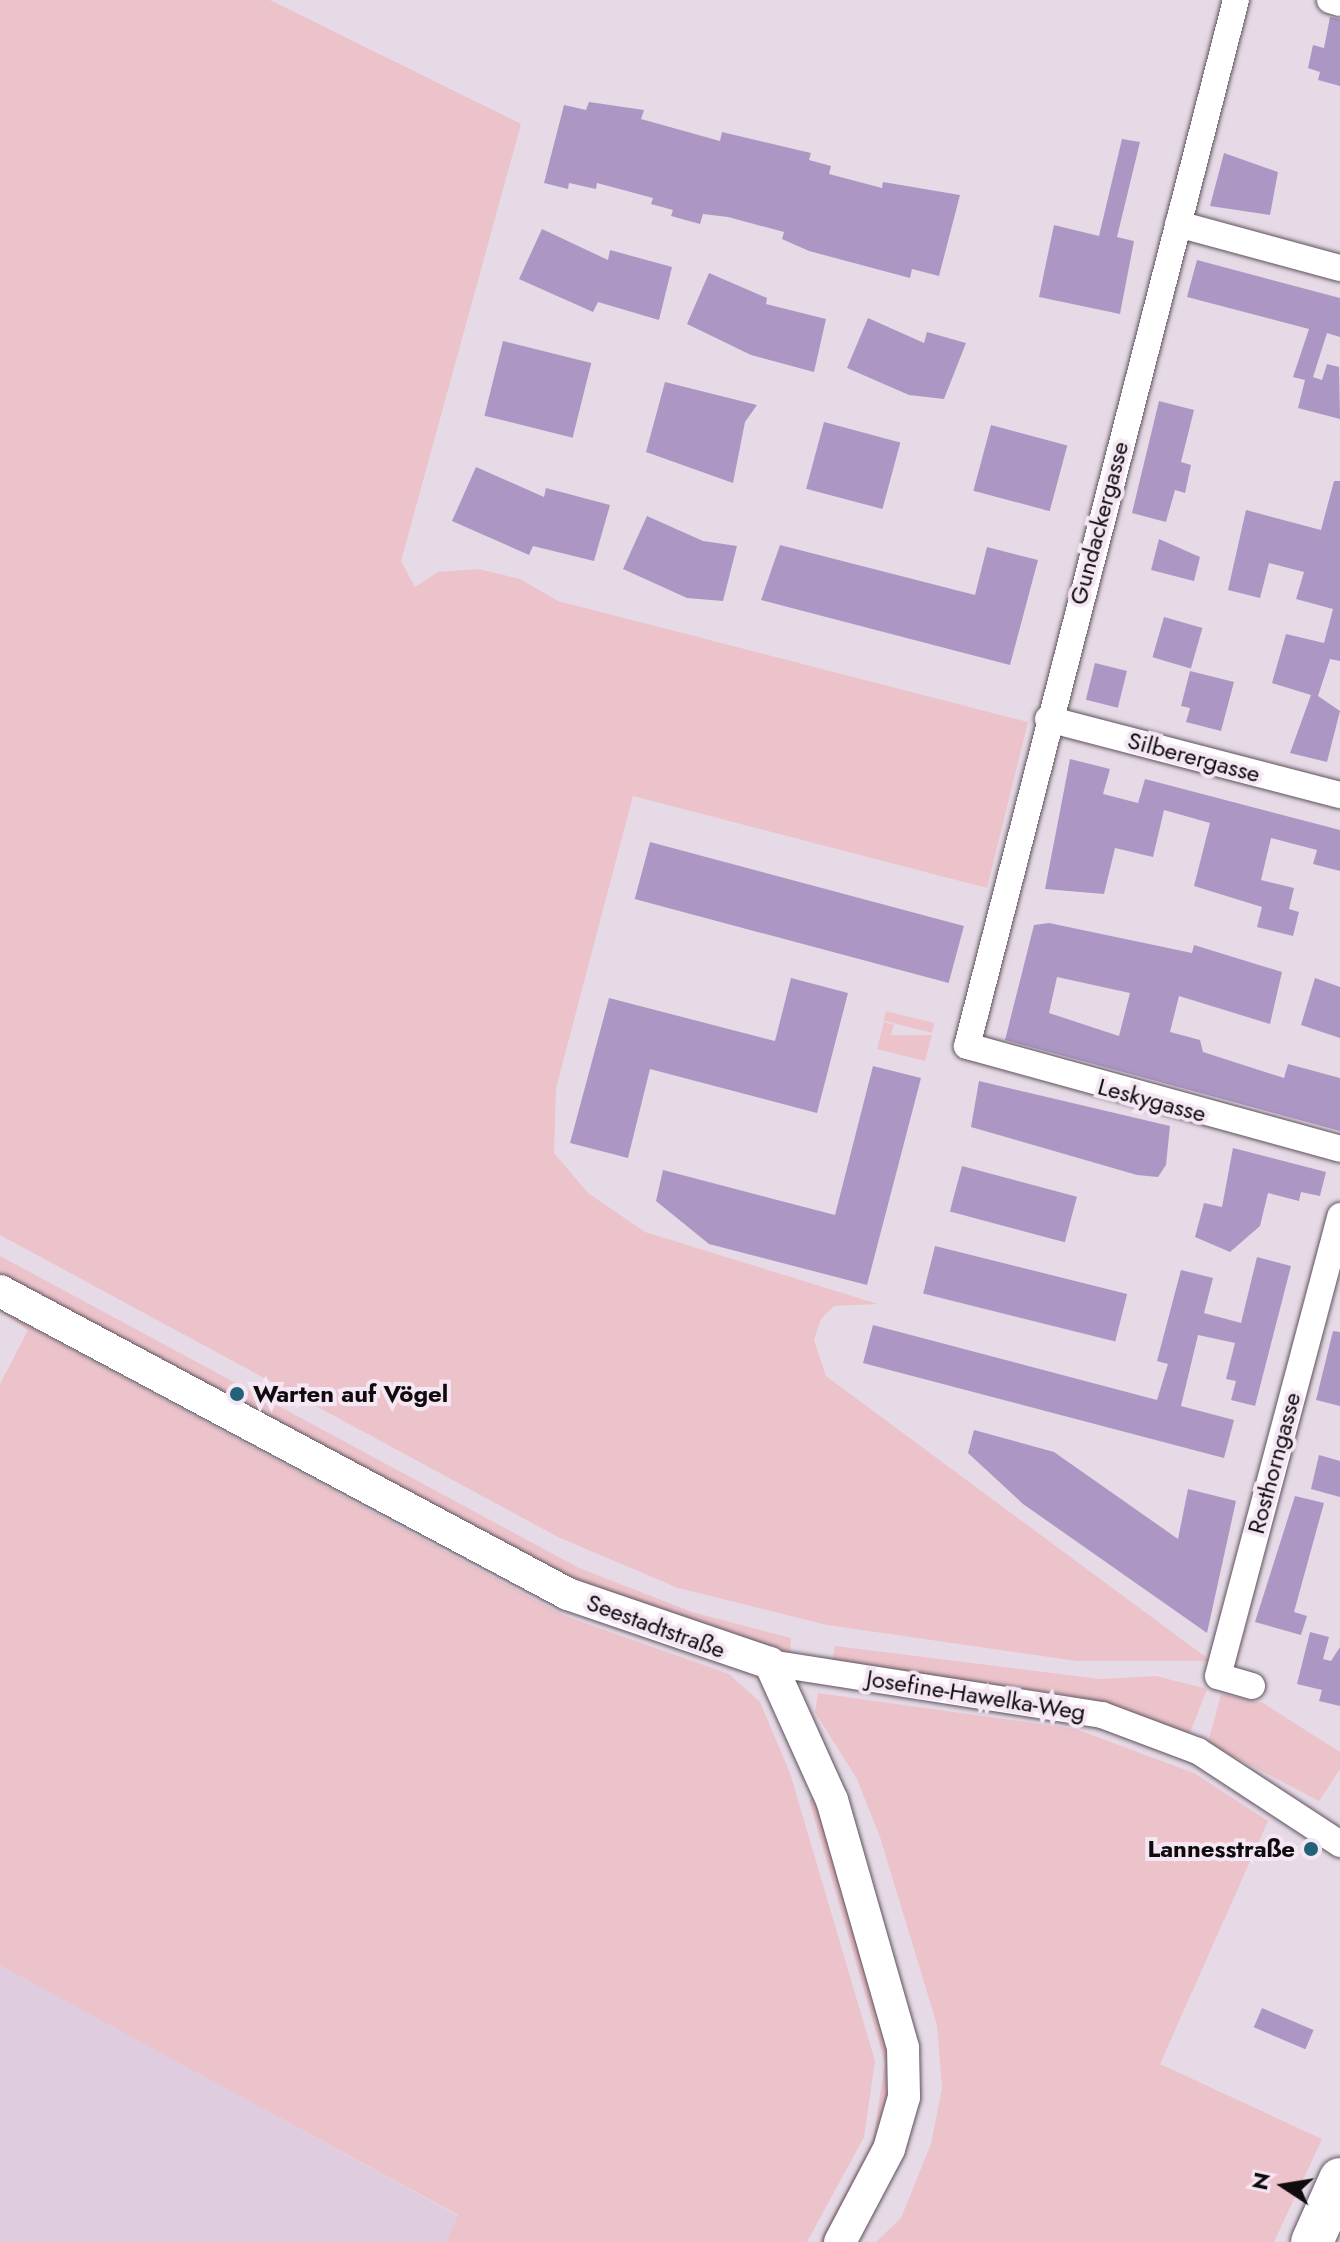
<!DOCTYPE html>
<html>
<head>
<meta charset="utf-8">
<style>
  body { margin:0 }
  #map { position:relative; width:1340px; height:2242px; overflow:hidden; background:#e6dae6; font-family:Jost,sans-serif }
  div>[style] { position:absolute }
  .built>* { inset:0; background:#dfccde }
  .green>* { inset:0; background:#ecc3ca; transform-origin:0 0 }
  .building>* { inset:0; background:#ac97c4; transform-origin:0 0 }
  .roads { filter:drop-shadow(0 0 2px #5d525d) drop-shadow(0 0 2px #5d525d) }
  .minor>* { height:26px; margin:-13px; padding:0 13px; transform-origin:13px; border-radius:13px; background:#fff }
  .tertiary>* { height:32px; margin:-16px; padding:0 16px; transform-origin:16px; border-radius:16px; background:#fff }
  .primary>* { height:42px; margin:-21px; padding:0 21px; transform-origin:21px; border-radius:21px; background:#fff }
  .dots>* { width:22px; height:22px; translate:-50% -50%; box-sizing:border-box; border:4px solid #f4e7f3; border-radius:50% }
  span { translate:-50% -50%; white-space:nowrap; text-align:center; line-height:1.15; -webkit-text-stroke:8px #f4e7f3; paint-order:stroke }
  .street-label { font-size:24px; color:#0f0b0f }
  .poi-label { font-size:24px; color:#0f0b0f; font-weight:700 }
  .left { translate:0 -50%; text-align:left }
  .right { translate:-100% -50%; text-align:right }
  .north { position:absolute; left:1244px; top:2146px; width:80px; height:80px; -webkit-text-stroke:6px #f4e7f3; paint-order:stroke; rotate:282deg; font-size:22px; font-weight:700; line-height:32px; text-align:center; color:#0f0b0f }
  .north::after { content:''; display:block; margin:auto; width:28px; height:36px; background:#0f0b0f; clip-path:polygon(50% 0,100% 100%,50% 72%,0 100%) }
</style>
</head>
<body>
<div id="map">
  <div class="built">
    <div style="clip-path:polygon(0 1964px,458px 2216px,446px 2242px,0 2242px)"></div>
  </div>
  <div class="green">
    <div style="clip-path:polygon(0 0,270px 0,521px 124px,401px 561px,415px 587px,438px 572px,478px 569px,520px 579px,558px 601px,1028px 722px,987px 888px,633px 796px,556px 1088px,554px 1153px,588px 1193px,645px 1232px,878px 1304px,834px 1306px,821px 1319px,814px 1340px,826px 1376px,1211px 1661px,1077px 1661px,827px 1625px,678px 1588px,558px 1537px,0 1235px)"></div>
    <div style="left:886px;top:1011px;width:50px;height:10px;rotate:14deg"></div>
    <div style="clip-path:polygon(884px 1022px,894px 1025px,891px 1035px,932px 1035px,925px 1061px,877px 1049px)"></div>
    <div style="clip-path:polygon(0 1256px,579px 1568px,692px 1612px,791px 1638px,790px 1655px,617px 1602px,0 1277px)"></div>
    <div style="clip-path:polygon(0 1311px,565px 1616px,729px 1674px,760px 1702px,790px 1773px,875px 2061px,864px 2137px,807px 2242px,446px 2242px,458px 2215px,0 1965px,0 1384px,28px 1330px)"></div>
    <div style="clip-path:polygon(835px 1646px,1100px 1679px,1156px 1676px,1207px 1689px,1190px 1733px,1064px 1694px,832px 1663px)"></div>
    <div style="clip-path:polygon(818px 1693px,1076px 1729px,1194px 1773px,1268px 1821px,1160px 2064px,1322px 2139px,1274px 2242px,876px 2242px,901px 2218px,931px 2144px,942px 2088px,937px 2025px,880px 1837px,857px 1779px,815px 1712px)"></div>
    <div style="clip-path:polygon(1221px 1694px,1263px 1703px,1340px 1752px,1340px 1769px,1319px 1801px,1208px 1743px)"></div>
    <div style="clip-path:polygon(816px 1797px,886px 2014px,889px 2115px,830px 2242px,819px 2242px,873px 2141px,885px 2063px,809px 1800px)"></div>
  </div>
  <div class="building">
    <div style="clip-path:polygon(1330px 17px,1340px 19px,1340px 86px,1318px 80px,1320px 72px,1308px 68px,1313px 45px,1324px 48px)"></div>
    <div style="clip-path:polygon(589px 102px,644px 110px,641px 119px,720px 141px,722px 132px,811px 153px,809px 160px,831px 166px,829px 174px,882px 188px,883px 182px,960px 195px,939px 276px,912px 269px,910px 278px,809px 251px,782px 239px,784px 232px,728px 217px,703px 214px,700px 224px,671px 216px,673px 210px,651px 204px,653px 198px,597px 183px,596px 189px,569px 183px,568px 189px,544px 183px,564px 105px,586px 110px)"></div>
    <div style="clip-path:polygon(1122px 139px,1140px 142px,1117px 237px,1134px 241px,1120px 314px,1039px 297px,1054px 225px,1099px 236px)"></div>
    <div style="clip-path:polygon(1224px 153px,1278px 172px,1270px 215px,1210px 206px)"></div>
    <div style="clip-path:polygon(542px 229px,608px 260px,610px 250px,672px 267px,659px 320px,598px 302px,593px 312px,519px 279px)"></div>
    <div style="clip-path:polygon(1197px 260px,1340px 298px,1340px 337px,1327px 333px,1313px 377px,1322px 380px,1327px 364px,1339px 367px,1340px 419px,1298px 408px,1305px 380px,1293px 377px,1309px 329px,1187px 297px)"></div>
    <div style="clip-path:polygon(709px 273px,767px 298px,766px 304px,826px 319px,814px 372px,751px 355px,687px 324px)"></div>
    <div style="clip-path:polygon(868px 318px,924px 343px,927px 332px,966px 343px,944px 399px,909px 395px,847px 368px)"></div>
    <div style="left:503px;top:341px;width:91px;height:77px;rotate:14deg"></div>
    <div style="clip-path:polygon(665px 382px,757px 405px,745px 422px,733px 483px,646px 452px)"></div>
    <div style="clip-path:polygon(1159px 401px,1194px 410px,1181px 462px,1191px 465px,1185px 493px,1175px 490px,1166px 522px,1132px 513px)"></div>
    <div style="left:824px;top:422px;width:79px;height:69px;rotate:15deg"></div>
    <div style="left:991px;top:425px;width:79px;height:68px;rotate:15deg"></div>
    <div style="clip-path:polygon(476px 467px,544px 497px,546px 488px,610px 505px,594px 561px,533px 546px,529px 555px,452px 521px)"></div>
    <div style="clip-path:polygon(1334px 481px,1340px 481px,1340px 661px,1330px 659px,1318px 696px,1340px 711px,1327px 762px,1290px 753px,1311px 695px,1272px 683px,1286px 634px,1324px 643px,1333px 609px,1296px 599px,1304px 572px,1269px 563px,1260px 598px,1228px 590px,1246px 510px,1321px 530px)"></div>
    <div style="clip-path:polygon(647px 516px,703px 541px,737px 546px,723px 601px,687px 598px,623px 569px)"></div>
    <div style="clip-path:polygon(1159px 539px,1200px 557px,1194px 581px,1151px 570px)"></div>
    <div style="clip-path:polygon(780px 545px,975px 595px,987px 547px,1038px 560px,1010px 665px,761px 600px)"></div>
    <div style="left:1164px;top:617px;width:40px;height:42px;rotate:16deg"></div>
    <div style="left:1095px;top:663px;width:33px;height:38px;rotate:14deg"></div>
    <div style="clip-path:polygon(1190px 671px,1234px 682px,1221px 731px,1186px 722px,1190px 708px,1181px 706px)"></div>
    <div style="clip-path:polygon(1070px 759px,1110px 769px,1103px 794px,1138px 803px,1145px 779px,1340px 830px,1340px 871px,1313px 864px,1317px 850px,1271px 838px,1261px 880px,1294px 888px,1289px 909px,1299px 912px,1293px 936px,1257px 927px,1262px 907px,1194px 886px,1210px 823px,1164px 810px,1153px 857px,1115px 848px,1104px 894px,1045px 889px)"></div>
    <div style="left:650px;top:842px;width:325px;height:59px;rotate:15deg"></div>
    <div style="clip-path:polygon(evenodd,1049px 923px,1192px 953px,1194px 945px,1282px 972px,1270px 1024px,1179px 996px,1170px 1032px,1200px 1040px,1203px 1052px,1284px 1078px,1288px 1064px,1340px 1078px,1340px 1131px,1005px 1040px,1034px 925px,1049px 923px,1057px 977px,1130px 993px,1119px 1036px,1049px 1013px,1057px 977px)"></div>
    <div style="clip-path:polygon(791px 978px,848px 993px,817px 1113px,650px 1069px,628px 1158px,570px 1143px,609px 998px,775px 1041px)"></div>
    <div style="clip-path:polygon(1315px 978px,1340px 987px,1340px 1038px,1301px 1025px)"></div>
    <div style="clip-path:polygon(873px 1066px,921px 1078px,867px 1285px,709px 1244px,656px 1201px,663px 1170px,835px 1215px)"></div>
    <div style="clip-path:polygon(979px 1081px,1170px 1126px,1166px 1165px,1158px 1177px,1137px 1175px,971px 1127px)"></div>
    <div style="clip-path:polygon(1233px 1148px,1326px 1172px,1320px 1196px,1301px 1192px,1299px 1201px,1268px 1193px,1260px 1226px,1230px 1252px,1195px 1237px,1204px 1203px,1222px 1207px)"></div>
    <div style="left:962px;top:1166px;width:119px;height:47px;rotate:15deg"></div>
    <div style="left:935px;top:1246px;width:198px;height:49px;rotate:14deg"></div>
    <div style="clip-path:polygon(1257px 1257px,1291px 1266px,1255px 1406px,1231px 1400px,1236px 1381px,1226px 1379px,1235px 1343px,1198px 1335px,1181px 1406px,1234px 1420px,1224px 1458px,863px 1363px,873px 1325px,1157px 1400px,1168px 1364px,1157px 1361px,1181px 1270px,1213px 1278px,1204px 1313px,1241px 1323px)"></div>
    <div style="clip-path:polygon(1333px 1331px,1340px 1332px,1340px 1406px,1316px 1400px)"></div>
    <div style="clip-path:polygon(974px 1430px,1054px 1452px,1178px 1539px,1188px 1489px,1236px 1501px,1207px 1633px,1023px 1504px,968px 1453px)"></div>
    <div style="clip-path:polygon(1319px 1455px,1340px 1461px,1340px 1497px,1311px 1489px)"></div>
    <div style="clip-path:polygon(1295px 1496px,1324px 1503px,1294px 1612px,1307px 1616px,1301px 1635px,1255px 1622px)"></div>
    <div style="clip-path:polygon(1310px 1632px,1329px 1637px,1323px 1659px,1331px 1661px,1340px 1647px,1340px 1706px,1319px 1701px,1322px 1690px,1297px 1684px)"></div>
    <div style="left:1262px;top:2008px;width:56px;height:21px;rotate:23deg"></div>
  </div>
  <div class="roads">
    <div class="minor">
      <div style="left:1236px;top:0;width:1080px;rotate:104.42deg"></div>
      <div style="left:967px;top:1046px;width:387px;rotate:15.4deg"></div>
      <div style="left:1330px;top:0;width:10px;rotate:17deg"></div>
      <div style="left:1178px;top:224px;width:168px;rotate:15.2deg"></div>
      <div style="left:1048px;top:719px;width:302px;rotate:14.6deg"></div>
      <div style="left:770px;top:1663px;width:336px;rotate:8.9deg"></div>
      <div style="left:1102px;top:1715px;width:103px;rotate:20.6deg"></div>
      <div style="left:1198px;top:1751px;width:170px;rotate:33.2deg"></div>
      <div style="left:1252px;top:1686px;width:35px;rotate:-164deg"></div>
      <div style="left:1218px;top:1676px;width:476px;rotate:-75.1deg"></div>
    </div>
    <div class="tertiary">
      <div style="left:0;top:1291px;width:644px;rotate:28.08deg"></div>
      <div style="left:568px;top:1594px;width:213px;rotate:18.9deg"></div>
      <div style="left:770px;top:1663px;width:150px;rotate:65.7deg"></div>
      <div style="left:832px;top:1800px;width:258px;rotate:74deg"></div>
      <div style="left:903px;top:2048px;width:49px;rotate:88.8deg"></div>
      <div style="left:904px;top:2097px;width:54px;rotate:106.1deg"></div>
      <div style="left:889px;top:2149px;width:105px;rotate:117.8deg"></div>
    </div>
    <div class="primary">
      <div style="left:1312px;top:2242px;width:69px;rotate:-66deg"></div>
    </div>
  </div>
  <div class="dots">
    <div style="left:237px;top:1394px;background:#236178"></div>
    <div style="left:1311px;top:1849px;background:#236178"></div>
  </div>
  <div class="street-label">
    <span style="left:1099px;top:523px;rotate:-75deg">Gundackergasse</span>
    <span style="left:1194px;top:757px;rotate:15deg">Silberergasse</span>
    <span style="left:1152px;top:1100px;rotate:15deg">Leskygasse</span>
    <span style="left:1274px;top:1463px;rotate:-75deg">Rosthorngasse</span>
    <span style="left:656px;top:1626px;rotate:20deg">Seestadtstraße</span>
    <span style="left:976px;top:1695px;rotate:9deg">Josefine-Hawelka-Weg</span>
  </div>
  <div class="poi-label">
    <span class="left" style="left:253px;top:1394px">Warten auf Vögel</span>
    <span class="right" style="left:1295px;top:1849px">Lannesstraße</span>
  </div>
  <div class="north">N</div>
</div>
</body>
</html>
